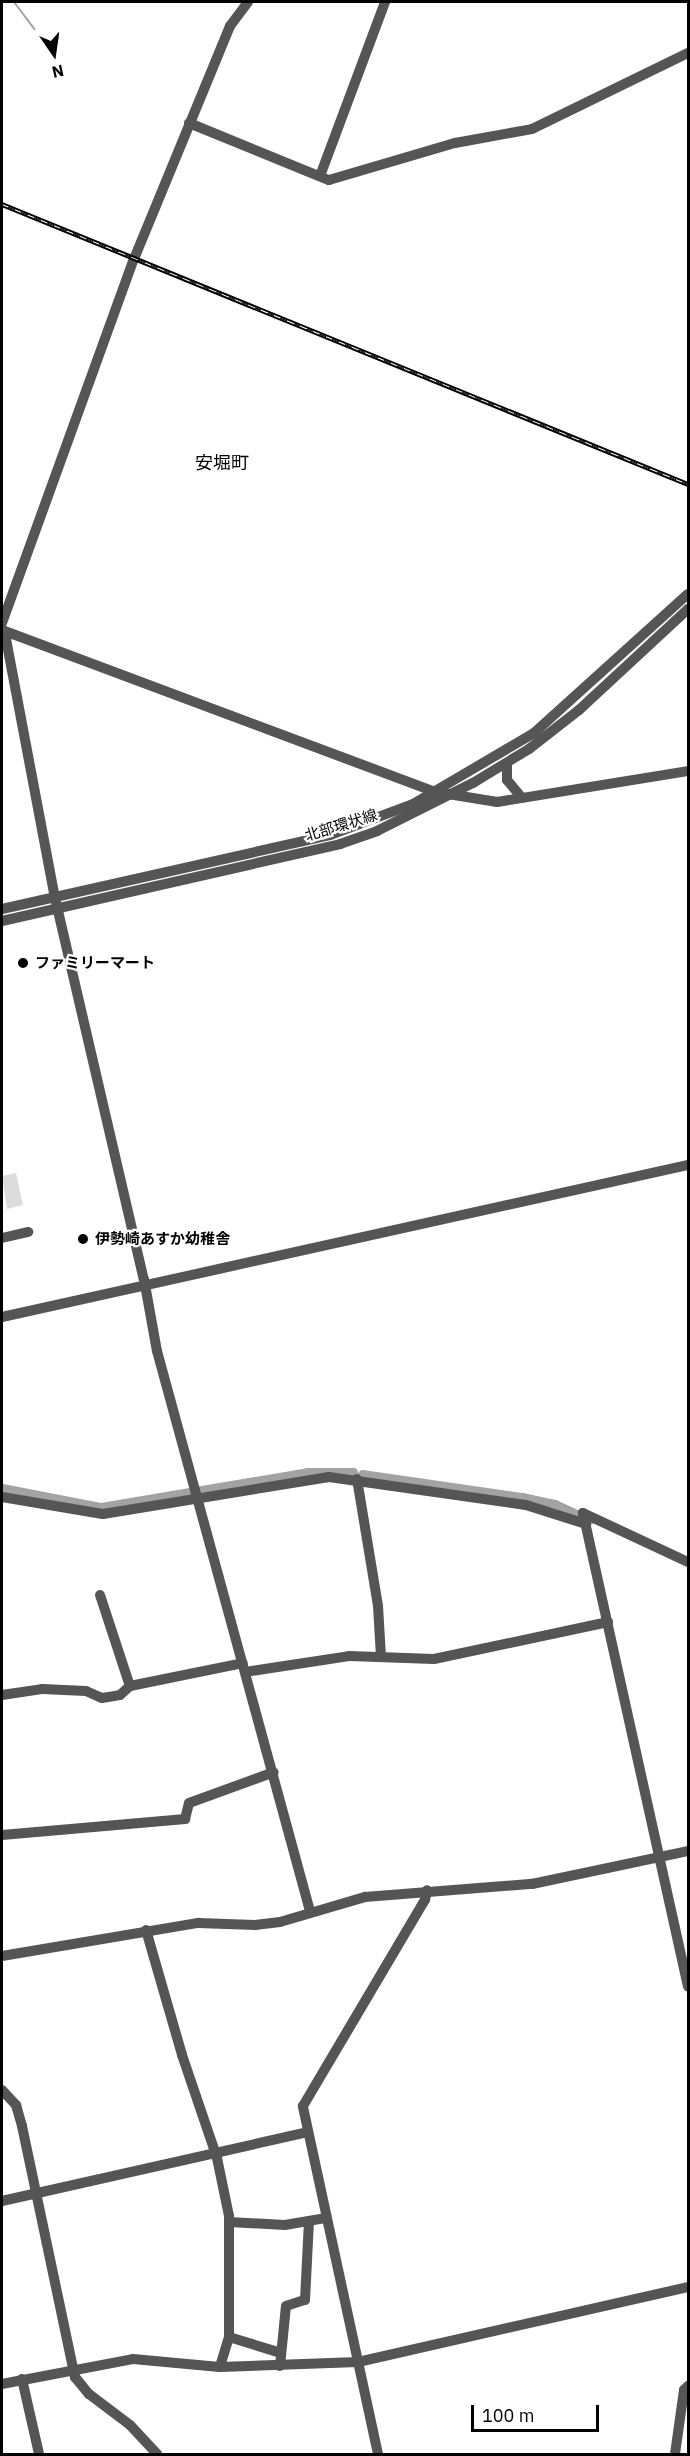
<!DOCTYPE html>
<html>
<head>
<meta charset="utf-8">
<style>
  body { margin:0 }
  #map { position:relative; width:690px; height:2456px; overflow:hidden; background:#fff; font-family:"IBM Plex Sans","Noto Sans JP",sans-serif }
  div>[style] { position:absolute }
  .green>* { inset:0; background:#dcdcdc }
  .stream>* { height:2px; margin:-1px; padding:0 1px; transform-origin:1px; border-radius:1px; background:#a3a3a3 }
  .canal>* { height:9px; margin:-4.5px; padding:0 4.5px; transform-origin:4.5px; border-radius:4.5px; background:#a3a3a3 }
  .minor>* { height:10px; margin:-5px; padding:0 5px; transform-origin:5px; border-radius:5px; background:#555 }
  .rail>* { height:4.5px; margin-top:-2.25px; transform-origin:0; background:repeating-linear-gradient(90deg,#fff 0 7px,#000 0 14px); box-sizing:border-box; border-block:2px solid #000 }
  .dots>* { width:16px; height:16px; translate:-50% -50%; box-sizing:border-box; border:3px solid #fff; border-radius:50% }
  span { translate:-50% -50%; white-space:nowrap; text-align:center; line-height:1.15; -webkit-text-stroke:4.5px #fff; paint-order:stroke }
  .street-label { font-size:15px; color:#000 }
  .poi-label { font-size:15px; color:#000; font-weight:700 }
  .left { translate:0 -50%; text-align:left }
  .quarter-label { font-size:18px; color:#000 }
  .frame { position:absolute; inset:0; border:3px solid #000; pointer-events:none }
  .north { position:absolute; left:24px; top:24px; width:60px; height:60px; -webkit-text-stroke:4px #fff; paint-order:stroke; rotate:167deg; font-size:16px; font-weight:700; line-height:24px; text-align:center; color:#000 }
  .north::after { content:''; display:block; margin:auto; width:21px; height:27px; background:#000; clip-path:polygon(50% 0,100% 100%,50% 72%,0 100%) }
  .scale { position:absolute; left:471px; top:2405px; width:128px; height:27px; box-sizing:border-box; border:3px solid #000; border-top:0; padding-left:8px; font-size:18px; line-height:21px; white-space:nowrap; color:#000; -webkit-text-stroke:4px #fff; paint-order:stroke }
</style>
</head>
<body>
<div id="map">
  <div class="green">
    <div style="clip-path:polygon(16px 1173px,23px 1205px,7px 1209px,2px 1176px)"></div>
  </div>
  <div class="stream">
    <div style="left:14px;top:2px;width:34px;rotate:53deg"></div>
  </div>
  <div class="canal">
    <div style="left:362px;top:1474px;width:162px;rotate:8.2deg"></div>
    <div style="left:522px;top:1497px;width:34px;rotate:12deg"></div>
    <div style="left:555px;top:1504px;width:38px;rotate:25deg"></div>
    <div style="left:2px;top:1488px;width:101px;rotate:10.9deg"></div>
    <div style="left:101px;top:1507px;width:209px;rotate:-9.6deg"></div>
    <div style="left:307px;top:1472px;width:46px"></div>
  </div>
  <div class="minor">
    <div style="left:189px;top:123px;width:151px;rotate:22.2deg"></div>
    <div style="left:329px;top:180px;width:131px;rotate:-16.4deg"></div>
    <div style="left:455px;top:143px;width:78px;rotate:-10.3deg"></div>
    <div style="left:532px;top:129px;width:174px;rotate:-26deg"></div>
    <div style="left:320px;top:176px;width:186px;rotate:-69.5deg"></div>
    <div style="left:2px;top:623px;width:387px;rotate:-70.1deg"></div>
    <div style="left:134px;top:259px;width:252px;rotate:-67.6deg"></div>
    <div style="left:230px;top:26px;width:30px;rotate:-53deg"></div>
    <div style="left:2px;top:630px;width:463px;rotate:20.5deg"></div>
    <div style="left:436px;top:792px;width:62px;rotate:9.3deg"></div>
    <div style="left:497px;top:802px;width:193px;rotate:-9.2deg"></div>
    <div style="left:9px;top:633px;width:7px;rotate:117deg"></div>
    <div style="left:6px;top:639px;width:264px;rotate:79.3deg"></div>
    <div style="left:55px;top:898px;width:391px;rotate:76.9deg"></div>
    <div style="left:144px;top:1279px;width:73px;rotate:79.8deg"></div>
    <div style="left:157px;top:1351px;width:581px;rotate:74.72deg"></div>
    <div style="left:507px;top:764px;width:16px;rotate:90deg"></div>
    <div style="left:507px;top:780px;width:23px;rotate:50deg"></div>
    <div style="left:2px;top:909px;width:336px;rotate:-12.7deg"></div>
    <div style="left:330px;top:835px;width:89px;rotate:-20.5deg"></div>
    <div style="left:413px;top:804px;width:140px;rotate:-30.4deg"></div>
    <div style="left:534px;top:733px;width:207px;rotate:-42.1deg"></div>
    <div style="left:2px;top:921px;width:347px;rotate:-12.8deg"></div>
    <div style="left:340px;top:844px;width:39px;rotate:-19deg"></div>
    <div style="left:377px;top:831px;width:107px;rotate:-26.6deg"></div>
    <div style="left:473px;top:783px;width:66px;rotate:-31.3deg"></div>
    <div style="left:529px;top:749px;width:63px;rotate:-38deg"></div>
    <div style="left:579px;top:710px;width:149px;rotate:-42.8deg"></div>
    <div style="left:2px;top:1238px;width:27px;rotate:-13deg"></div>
    <div style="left:2px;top:1317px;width:703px;rotate:-12.49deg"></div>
    <div style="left:357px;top:1479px;width:129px;rotate:80.6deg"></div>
    <div style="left:378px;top:1606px;width:50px;rotate:86.6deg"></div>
    <div style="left:2px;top:1497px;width:102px;rotate:9.6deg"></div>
    <div style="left:103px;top:1514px;width:229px;rotate:-9.3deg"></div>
    <div style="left:329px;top:1477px;width:199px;rotate:8.1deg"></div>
    <div style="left:526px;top:1505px;width:63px;rotate:17.6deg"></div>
    <div style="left:688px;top:1562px;width:116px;rotate:-155deg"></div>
    <div style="left:583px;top:1513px;width:485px;rotate:77.5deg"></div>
    <div style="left:100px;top:1595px;width:96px;rotate:71.8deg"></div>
    <div style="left:245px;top:1672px;width:105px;rotate:-8.7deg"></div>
    <div style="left:349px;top:1656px;width:85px;rotate:2deg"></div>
    <div style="left:434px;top:1659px;width:178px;rotate:-12deg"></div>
    <div style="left:2px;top:1695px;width:40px;rotate:-8.5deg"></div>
    <div style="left:42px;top:1689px;width:44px;rotate:2.6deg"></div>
    <div style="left:86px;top:1691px;width:17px;rotate:24deg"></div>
    <div style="left:102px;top:1698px;width:18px;rotate:-9deg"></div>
    <div style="left:120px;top:1695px;width:13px;rotate:-42deg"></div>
    <div style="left:130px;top:1686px;width:115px;rotate:-11.5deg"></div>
    <div style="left:2px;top:1835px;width:184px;rotate:-5deg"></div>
    <div style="left:185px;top:1819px;width:16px;rotate:-76deg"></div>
    <div style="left:189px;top:1803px;width:90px;rotate:-20deg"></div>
    <div style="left:146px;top:1930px;width:130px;rotate:73.9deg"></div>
    <div style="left:182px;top:2055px;width:109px;rotate:71.2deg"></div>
    <div style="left:217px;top:2158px;width:59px;rotate:78.3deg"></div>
    <div style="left:229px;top:2216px;width:121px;rotate:90deg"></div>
    <div style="left:229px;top:2337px;width:31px;rotate:107deg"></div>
    <div style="left:2px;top:1956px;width:199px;rotate:-9.6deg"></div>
    <div style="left:198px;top:1923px;width:57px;rotate:2deg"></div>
    <div style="left:255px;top:1925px;width:25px;rotate:-7deg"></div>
    <div style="left:280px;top:1922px;width:89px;rotate:-16.4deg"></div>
    <div style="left:365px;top:1897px;width:168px;rotate:-4.5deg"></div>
    <div style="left:532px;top:1884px;width:159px;rotate:-11.9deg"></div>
    <div style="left:2px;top:2090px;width:21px;rotate:47deg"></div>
    <div style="left:16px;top:2105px;width:22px;rotate:74deg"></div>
    <div style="left:22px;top:2126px;width:257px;rotate:78.1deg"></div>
    <div style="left:75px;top:2377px;width:22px;rotate:51deg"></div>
    <div style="left:89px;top:2394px;width:51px;rotate:37.1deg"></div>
    <div style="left:130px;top:2425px;width:40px;rotate:47deg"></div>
    <div style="left:2px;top:2201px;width:313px;rotate:-12.7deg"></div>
    <div style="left:229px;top:2222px;width:56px;rotate:3.1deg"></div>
    <div style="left:285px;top:2225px;width:42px;rotate:-9.7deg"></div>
    <div style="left:229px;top:2337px;width:54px;rotate:17.1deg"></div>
    <div style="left:280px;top:2366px;width:60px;rotate:-84.3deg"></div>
    <div style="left:286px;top:2306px;width:20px;rotate:-18deg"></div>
    <div style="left:305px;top:2300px;width:79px;rotate:-87.1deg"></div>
    <div style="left:22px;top:2379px;width:77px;rotate:77.2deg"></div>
    <div style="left:2px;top:2384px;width:133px;rotate:-10.8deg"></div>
    <div style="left:133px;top:2359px;width:87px;rotate:5.3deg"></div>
    <div style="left:220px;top:2367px;width:138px;rotate:-2.1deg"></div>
    <div style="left:358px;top:2362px;width:338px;rotate:-12.8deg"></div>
    <div style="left:378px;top:2454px;width:356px;rotate:-102.2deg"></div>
    <div style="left:303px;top:2106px;width:239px;rotate:-59.4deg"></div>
    <div style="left:425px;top:1900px;width:10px;rotate:-79deg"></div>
    <div style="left:675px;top:2454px;width:65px;rotate:-82deg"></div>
    <div style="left:684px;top:2390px;width:6px;rotate:-45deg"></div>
  </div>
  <div class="rail">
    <div style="left:2px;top:204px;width:741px;rotate:22.2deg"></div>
  </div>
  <div class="dots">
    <div style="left:23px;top:963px;background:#000"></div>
    <div style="left:83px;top:1239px;background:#000"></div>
  </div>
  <div class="street-label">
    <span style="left:341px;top:825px;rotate:-17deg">北部環状線</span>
  </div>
  <div class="poi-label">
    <span class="left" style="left:35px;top:963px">ファミリーマート</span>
    <span class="left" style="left:95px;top:1239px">伊勢崎あすか幼稚舎</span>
  </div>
  <div class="quarter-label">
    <span style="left:222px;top:463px">安堀町</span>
  </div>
  <div class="frame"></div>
  <div class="north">N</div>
  <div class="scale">100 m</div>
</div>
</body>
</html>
